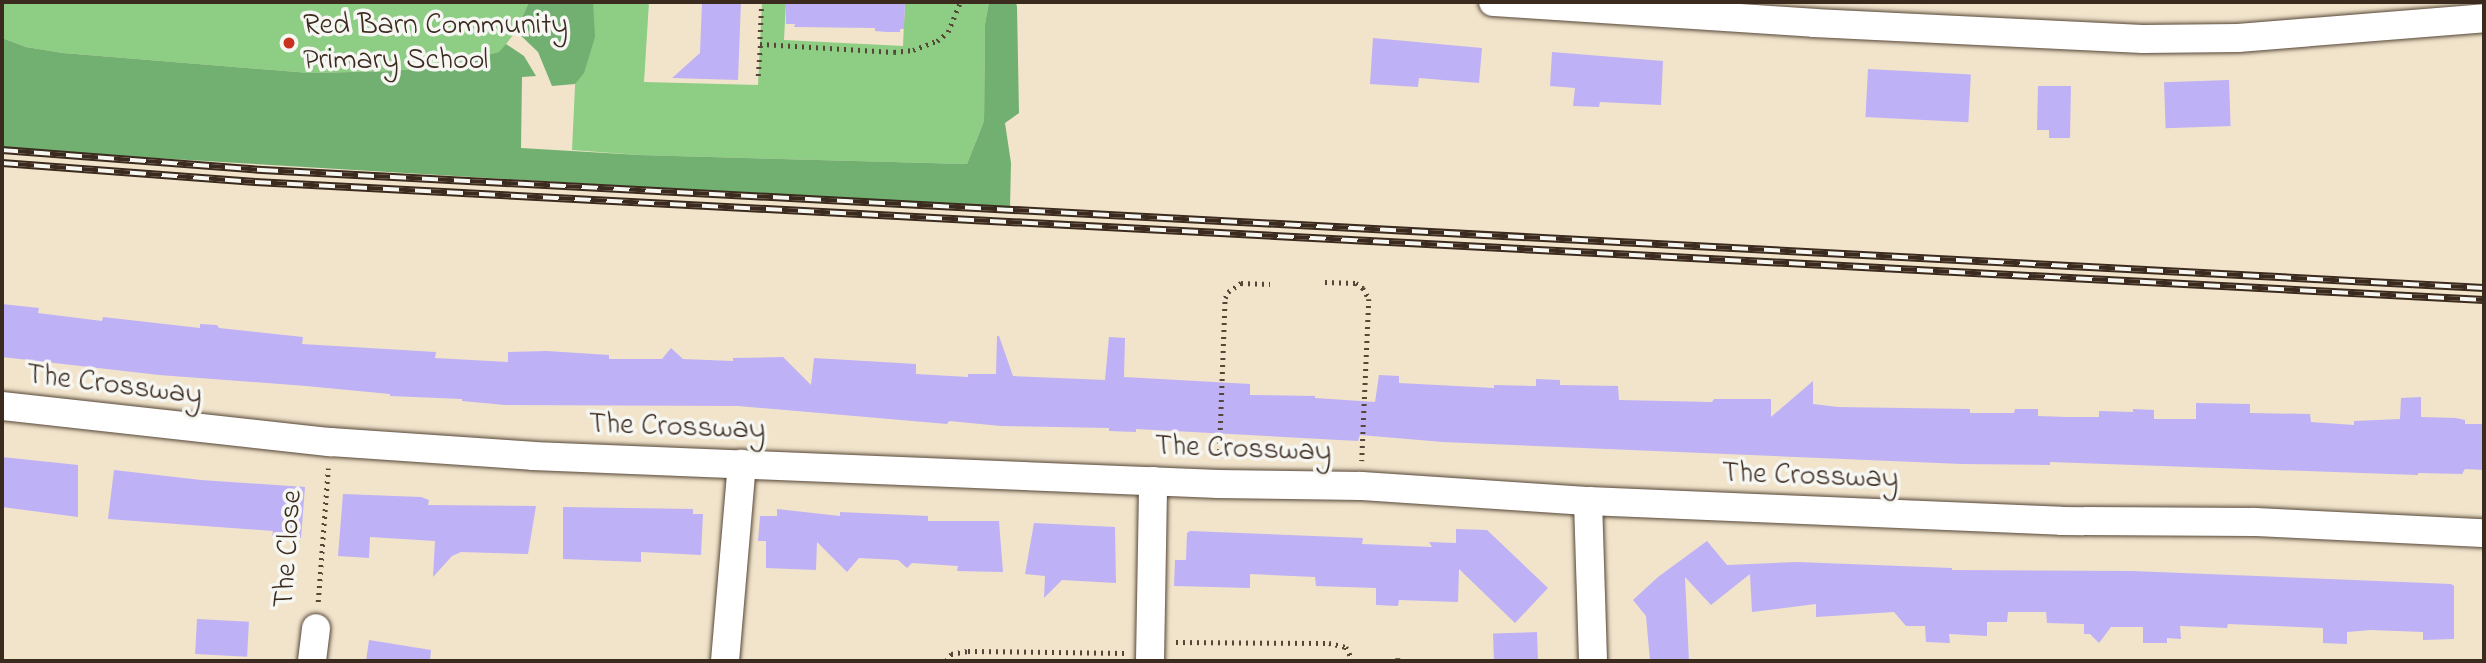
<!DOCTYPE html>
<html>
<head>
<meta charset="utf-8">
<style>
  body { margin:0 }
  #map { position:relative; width:2486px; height:663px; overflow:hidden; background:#f1e4cb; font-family:"Indie Flower",sans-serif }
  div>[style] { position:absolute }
  .green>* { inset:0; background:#8dcd84 }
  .forest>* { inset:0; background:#72b072 }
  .building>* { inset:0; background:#bfb1f5; transform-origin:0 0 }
  .path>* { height:4.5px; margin-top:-2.25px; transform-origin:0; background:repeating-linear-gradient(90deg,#564638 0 2px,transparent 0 7px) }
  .roads { filter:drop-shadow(0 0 2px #564638) drop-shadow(0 0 2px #564638) }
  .minor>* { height:28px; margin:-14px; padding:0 14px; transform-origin:14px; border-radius:14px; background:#fff }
  .rail>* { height:8px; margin-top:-4px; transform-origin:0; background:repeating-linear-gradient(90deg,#f6f6f2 0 16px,#3b2a1e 0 32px); box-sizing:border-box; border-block:2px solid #3b2a1e }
  .dots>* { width:19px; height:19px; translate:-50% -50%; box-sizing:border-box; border:4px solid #f6f6f2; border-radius:50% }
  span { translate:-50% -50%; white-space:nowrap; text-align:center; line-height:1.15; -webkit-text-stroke:7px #f6f6f2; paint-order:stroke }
  .poi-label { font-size:30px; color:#3b2a1e }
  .left { translate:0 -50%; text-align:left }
  .street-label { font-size:30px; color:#3b2a1e }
  .frame { position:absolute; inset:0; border:4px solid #3b2a1e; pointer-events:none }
</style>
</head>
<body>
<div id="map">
  <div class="green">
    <div style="clip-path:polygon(2px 2px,529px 2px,516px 31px,500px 52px,455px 64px,394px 71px,310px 73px,63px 53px,26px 47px,2px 38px)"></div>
    <div style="clip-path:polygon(579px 2px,649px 2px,644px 82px,758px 85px,762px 2px,786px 2px,784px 40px,903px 46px,905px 2px,989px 2px,985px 24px,984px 121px,967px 164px,639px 155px,572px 150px)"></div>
  </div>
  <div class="forest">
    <div style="clip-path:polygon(529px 2px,593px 2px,595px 37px,584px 73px,575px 84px,552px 86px,538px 52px,516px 31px)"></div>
    <div style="clip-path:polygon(989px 2px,1016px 2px,1017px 7px,1019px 113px,1005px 123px,1011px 163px,1010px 209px,2px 149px,2px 38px,26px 47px,63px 53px,310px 73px,394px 71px,455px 64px,499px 52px,506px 44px,524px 56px,536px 76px,522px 77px,521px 148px,639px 155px,967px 164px,984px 121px,985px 24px)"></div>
  </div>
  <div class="building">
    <div style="clip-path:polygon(702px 2px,741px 2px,738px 80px,672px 78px,700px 53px)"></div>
    <div style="clip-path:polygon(786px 2px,905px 2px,904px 29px,900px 29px,900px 32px,887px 32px,875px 31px,875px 28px,794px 27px,795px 24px,786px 24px)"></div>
    <div style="clip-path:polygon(1373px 38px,1482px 48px,1479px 83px,1419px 78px,1418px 87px,1370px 84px)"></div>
    <div style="clip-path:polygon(1552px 52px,1663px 61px,1661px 105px,1600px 102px,1599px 107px,1573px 106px,1575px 88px,1550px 86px)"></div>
    <div style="left:1868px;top:69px;width:103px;height:48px;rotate:3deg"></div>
    <div style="left:2229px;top:80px;width:46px;height:65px;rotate:88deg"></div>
    <div style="clip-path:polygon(2038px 86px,2071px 86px,2070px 138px,2049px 138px,2049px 130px,2037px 130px)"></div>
    <div style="clip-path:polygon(2px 304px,39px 308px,38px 313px,102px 321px,103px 317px,200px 328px,200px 324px,217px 325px,219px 328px,303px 337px,302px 344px,436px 352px,435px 358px,508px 362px,508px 352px,547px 351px,609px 355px,609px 359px,662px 359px,671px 348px,683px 359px,733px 361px,733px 358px,783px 357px,811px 385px,814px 358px,916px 364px,916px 374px,968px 377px,968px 374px,996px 374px,997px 336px,999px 336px,1013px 376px,1105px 380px,1109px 337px,1125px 338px,1124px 377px,1250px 384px,1250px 395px,1315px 396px,1315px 398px,1375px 402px,1379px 375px,1399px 376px,1399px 383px,1494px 388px,1494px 385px,1536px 386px,1536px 379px,1560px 380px,1560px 385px,1618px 386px,1619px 400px,1712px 402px,1714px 399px,1771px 399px,1771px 417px,1813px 381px,1813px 404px,1838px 407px,1970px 409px,1970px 413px,2014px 413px,2015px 409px,2038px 409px,2038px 416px,2067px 417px,2099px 417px,2099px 411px,2133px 412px,2133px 409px,2154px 410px,2154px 419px,2196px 419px,2196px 403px,2250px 404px,2250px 413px,2310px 414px,2311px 422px,2354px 425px,2354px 421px,2400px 419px,2401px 398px,2421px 397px,2421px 417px,2456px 418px,2465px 420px,2465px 424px,2484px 424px,2484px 470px,2465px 469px,2462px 474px,2418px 473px,2418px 475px,2050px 462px,2050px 465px,1962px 464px,1443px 442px,1360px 435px,1358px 441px,1136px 429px,1136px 432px,1109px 431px,1109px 428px,1001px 426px,949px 421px,947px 424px,738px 406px,505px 405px,462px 401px,462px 399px,390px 396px,390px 394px,306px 386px,159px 375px,2px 357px)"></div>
    <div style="clip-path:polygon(2px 457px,78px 465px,78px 517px,2px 507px)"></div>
    <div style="clip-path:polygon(114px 470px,201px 480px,305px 487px,301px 538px,272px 536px,273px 531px,108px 519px)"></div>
    <div style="clip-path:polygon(343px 494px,421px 497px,429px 500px,428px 505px,536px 506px,528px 554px,461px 552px,452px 556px,433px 577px,435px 541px,370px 537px,369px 558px,338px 556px)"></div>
    <div style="clip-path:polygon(563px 507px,693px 509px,693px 514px,703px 514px,701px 555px,641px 552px,641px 562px,563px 559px)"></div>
    <div style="clip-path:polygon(777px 509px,840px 516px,840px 512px,928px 516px,928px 521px,999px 521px,1003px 572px,957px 571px,958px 566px,912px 563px,907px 568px,898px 560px,859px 558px,847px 572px,817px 542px,816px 570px,766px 568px,766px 541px,758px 541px,760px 516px,777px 516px)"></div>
    <div style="clip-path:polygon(1034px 523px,1115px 527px,1116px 583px,1062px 580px,1044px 598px,1045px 576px,1025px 574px)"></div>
    <div style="clip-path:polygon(1456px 529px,1487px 530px,1548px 588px,1515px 623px,1459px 569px,1458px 602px,1399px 600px,1398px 606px,1376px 605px,1376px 588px,1316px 586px,1315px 577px,1250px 574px,1250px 588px,1174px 586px,1175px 560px,1186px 560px,1187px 533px,1190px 531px,1363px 538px,1362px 544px,1432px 547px,1429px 542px,1456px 543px)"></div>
    <div style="clip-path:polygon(1707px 541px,1727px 565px,1797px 562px,1952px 568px,1952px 570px,2132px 571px,2451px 584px,2454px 586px,2454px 639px,2423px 640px,2423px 632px,2371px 630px,2347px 632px,2347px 644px,2323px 643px,2323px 628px,2228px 624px,2227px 628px,2180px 626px,2181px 639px,2167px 638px,2167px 643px,2143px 643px,2143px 627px,2111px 627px,2099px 643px,2090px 634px,2084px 634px,2084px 624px,2047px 623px,2046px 612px,2008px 612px,2007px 622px,1987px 622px,1987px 636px,1949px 634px,1950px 643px,1926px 642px,1925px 626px,1906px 626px,1894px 612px,1816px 617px,1816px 604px,1752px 612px,1750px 574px,1711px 605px,1685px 577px,1689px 661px,1650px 661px,1646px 616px,1633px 600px,1658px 577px)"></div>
    <div style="left:197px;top:619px;width:52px;height:35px;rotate:3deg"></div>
    <div style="left:1537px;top:632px;width:29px;height:44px;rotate:88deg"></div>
    <div style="clip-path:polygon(369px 640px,431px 650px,430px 661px,366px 661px)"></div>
  </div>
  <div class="path">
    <div style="left:762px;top:2px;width:42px;rotate:92.7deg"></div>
    <div style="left:760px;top:44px;width:134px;rotate:3.4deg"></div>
    <div style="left:894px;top:52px;width:19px;rotate:-6deg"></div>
    <div style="left:913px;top:50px;width:26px;rotate:-21deg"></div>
    <div style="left:937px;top:41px;width:14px;rotate:-39deg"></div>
    <div style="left:948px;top:32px;width:32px;rotate:-68deg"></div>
    <div style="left:758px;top:76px;width:32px;rotate:-86deg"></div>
    <div style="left:1325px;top:282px;width:31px;rotate:2deg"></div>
    <div style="left:1356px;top:283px;width:9px;rotate:36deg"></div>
    <div style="left:1363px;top:288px;width:13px;rotate:61deg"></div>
    <div style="left:1369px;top:299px;width:162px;rotate:92.5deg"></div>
    <div style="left:1219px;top:458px;width:160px;rotate:-87.9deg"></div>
    <div style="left:1225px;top:298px;width:7px;rotate:-63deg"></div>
    <div style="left:1228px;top:292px;width:16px;rotate:-35deg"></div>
    <div style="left:1241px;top:283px;width:29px;rotate:2deg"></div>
    <div style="left:318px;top:602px;width:134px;rotate:-85.7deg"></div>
    <div style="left:1176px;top:642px;width:153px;rotate:0.4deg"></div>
    <div style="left:1329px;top:643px;width:17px;rotate:13deg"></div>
    <div style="left:1346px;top:647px;width:16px;rotate:63deg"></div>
    <div style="left:1398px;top:658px;width:3px;rotate:90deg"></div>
    <div style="left:946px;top:661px;width:9px;rotate:-54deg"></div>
    <div style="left:951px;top:654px;width:17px;rotate:-10deg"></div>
    <div style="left:968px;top:651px;width:158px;rotate:0.7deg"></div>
  </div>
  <div class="roads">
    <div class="minor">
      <div style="left:1493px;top:2px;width:322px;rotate:3.7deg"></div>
      <div style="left:1814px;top:23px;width:329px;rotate:2.8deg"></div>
      <div style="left:2143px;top:39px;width:95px;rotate:-0.6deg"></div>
      <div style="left:2238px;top:38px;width:247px;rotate:-4.6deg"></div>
      <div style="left:2px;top:406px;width:330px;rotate:6.3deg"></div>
      <div style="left:330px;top:442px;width:203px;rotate:3.9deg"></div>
      <div style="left:533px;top:456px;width:686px;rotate:2.34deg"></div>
      <div style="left:1218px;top:484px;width:143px;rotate:0.8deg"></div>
      <div style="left:1361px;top:486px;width:227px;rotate:3.8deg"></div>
      <div style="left:1588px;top:501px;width:473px;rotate:2.4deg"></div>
      <div style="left:2061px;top:521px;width:194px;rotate:0.3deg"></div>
      <div style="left:2255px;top:522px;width:229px;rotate:2.8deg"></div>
      <div style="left:1588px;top:501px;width:160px;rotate:88.2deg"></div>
      <div style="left:312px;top:661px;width:33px;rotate:-83deg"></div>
      <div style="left:725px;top:661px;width:198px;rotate:-85.1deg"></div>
      <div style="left:1150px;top:661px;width:180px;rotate:-89deg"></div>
    </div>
  </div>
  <div class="rail">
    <div style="left:2px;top:150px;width:261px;rotate:4.4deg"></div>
    <div style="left:262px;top:170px;width:2225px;rotate:3.04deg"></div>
    <div style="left:2px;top:163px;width:254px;rotate:4.3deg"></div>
    <div style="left:255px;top:182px;width:2232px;rotate:3.03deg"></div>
  </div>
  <div class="dots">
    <div style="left:289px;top:43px;background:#c8321e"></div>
  </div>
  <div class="poi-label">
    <span class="left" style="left:303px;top:43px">Red Barn Community<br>Primary School</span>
  </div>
  <div class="street-label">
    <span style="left:114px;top:386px;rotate:7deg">The Crossway</span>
    <span style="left:677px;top:428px;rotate:2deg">The Crossway</span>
    <span style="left:1243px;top:450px;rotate:2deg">The Crossway</span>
    <span style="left:1810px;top:477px;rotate:2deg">The Crossway</span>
    <span style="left:289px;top:549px;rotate:-86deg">The Close</span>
  </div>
  <div class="frame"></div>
</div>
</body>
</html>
